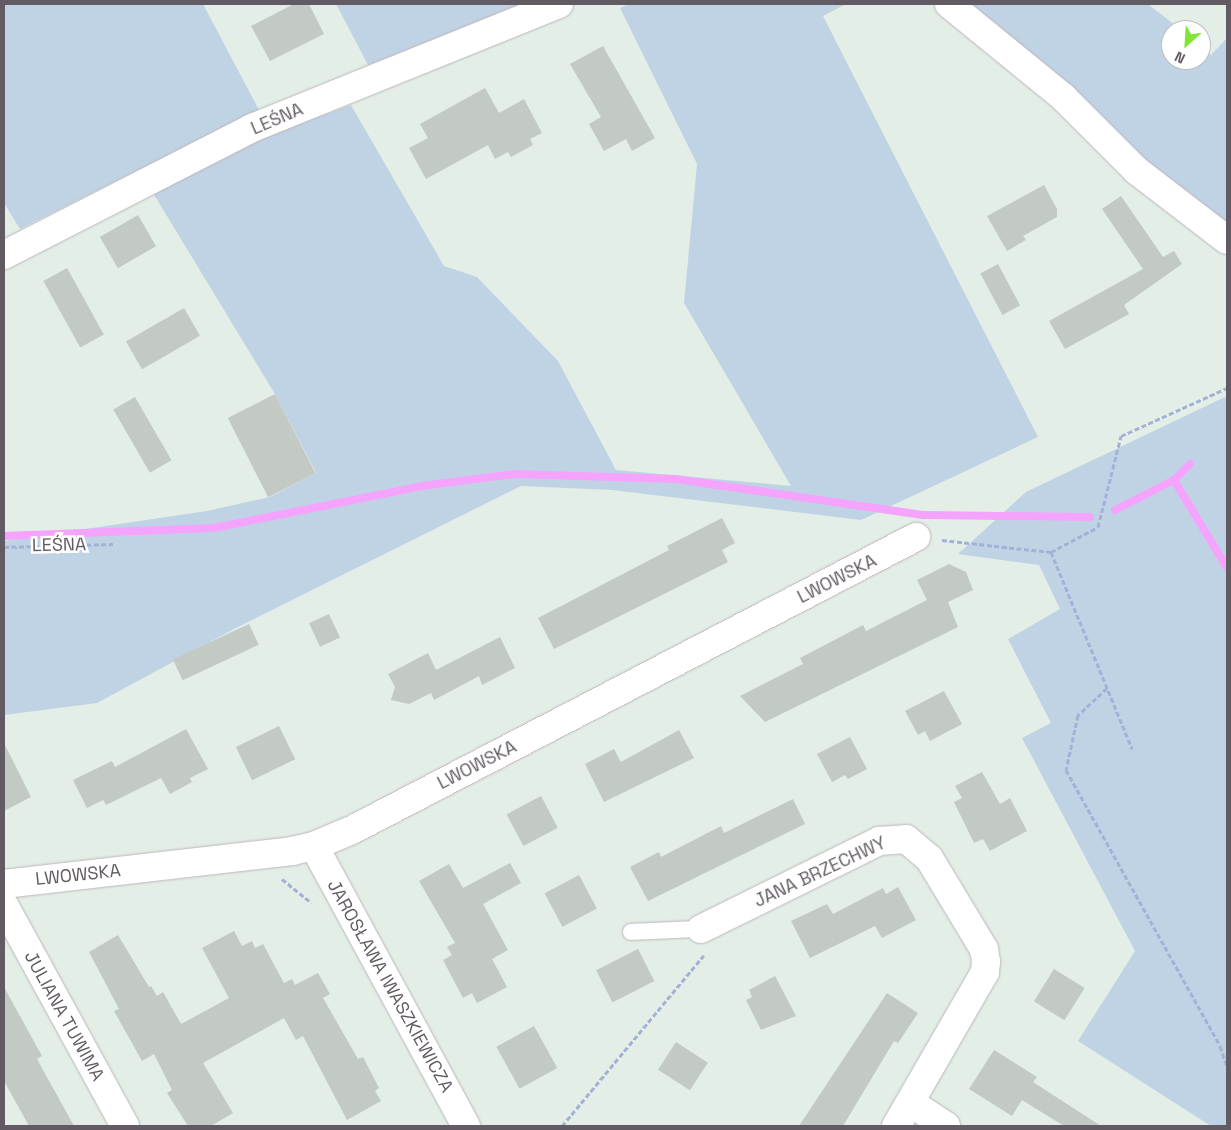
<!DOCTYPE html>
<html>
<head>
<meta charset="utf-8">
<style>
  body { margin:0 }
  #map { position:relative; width:1231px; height:1130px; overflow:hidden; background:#e3eee6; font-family:"Space Grotesk",sans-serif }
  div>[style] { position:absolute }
  .green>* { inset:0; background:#c0d3e5 }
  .stream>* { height:8px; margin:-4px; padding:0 4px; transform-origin:4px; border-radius:4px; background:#f5a4fd }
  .building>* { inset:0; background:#c2cac3; transform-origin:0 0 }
  .path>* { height:3px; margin-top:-1.5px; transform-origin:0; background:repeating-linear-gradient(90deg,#a3b1d6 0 5px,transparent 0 7.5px) }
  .roads { filter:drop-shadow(0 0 1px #bdb6bc) drop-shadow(0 0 1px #bdb6bc) }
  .lane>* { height:16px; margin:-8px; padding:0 8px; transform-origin:8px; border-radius:8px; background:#fff }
  .street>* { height:28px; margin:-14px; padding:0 14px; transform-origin:14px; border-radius:14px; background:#fff }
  span { translate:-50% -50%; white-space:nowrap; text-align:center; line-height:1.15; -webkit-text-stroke:5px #fff; paint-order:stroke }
  .street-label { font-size:18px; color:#635b63 }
  .frame { position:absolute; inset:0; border:5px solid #635b63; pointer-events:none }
  .north { position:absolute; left:1161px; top:20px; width:50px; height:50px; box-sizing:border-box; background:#fff; border:1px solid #c1bdc1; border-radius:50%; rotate:206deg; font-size:14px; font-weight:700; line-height:20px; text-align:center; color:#635b63 }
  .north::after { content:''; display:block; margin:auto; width:18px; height:22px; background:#81e532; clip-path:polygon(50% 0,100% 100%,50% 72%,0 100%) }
</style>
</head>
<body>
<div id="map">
  <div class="green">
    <div style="clip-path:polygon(4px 4px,203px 4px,259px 110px,20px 229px,4px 203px)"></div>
    <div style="clip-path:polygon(336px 4px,532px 4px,368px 65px)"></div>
    <div style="clip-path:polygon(629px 4px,846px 4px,823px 16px,1038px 437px,861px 520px,612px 490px,521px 486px,236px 628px,97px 703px,4px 715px,4px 541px,207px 511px,270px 497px,316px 473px,275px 394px,153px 193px,260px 138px,351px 105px,444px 266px,477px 277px,558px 361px,616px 470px,791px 486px,684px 303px,697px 164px,620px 8px)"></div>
    <div style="clip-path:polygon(964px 4px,1148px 4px,1181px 30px,1171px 30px,1171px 60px,1201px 60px,1201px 47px,1211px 55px,1227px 38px,1227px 230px,1146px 168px)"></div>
    <div style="clip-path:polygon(1227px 396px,1227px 1126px,1211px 1126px,1078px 1041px,1135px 951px,1022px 738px,1051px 723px,1008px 639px,1060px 609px,1039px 565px,958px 554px,1026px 492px)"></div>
  </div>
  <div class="stream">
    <div style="left:1174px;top:480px;width:23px;rotate:-45deg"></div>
    <div style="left:1115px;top:510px;width:66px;rotate:-27deg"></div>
    <div style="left:1174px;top:480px;width:103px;rotate:58.9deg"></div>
    <div style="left:4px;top:536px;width:210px;rotate:-2.2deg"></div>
    <div style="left:214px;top:528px;width:212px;rotate:-11.4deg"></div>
    <div style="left:422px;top:486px;width:94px;rotate:-7.4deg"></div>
    <div style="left:515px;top:474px;width:161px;rotate:1.8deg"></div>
    <div style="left:676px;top:479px;width:251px;rotate:8.3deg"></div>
    <div style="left:924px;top:515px;width:166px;rotate:0.7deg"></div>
  </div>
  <div class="building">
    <div style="clip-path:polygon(294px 4px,309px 4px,324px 34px,270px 61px,251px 26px)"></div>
    <div style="clip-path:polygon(603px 46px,655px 138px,632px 151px,626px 139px,604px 151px,589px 124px,601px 117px,570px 64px)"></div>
    <div style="clip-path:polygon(485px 88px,499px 113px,524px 99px,542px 133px,530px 139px,533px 145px,511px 157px,508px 152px,495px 159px,488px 145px,426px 179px,409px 148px,428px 138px,420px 124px)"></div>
    <div style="clip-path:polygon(1044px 185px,1057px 209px,1057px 217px,1023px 236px,1026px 240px,1007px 251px,987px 216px)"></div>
    <div style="clip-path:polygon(1121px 196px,1163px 257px,1174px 251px,1182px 264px,1124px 305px,1129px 314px,1065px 349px,1049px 321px,1143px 269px,1102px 209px)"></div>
    <div style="left:138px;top:215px;width:36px;height:44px;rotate:60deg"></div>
    <div style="left:998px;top:264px;width:47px;height:20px;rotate:62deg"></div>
    <div style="left:67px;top:268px;width:76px;height:27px;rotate:61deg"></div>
    <div style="left:184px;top:308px;width:32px;height:67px;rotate:60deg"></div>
    <div style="left:275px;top:394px;width:89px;height:53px;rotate:63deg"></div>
    <div style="left:135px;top:397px;width:73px;height:25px;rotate:60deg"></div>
    <div style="clip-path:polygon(722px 518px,735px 543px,722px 550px,728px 562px,554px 649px,538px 618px,669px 550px,667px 546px)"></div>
    <div style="clip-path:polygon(949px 564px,966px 572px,973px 590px,948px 602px,958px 627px,765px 722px,740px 696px,803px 664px,800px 658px,863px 625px,866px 631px,927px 600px,917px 580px)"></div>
    <div style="left:329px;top:614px;width:26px;height:22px;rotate:65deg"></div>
    <div style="left:249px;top:624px;width:23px;height:84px;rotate:65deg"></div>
    <div style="clip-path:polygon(500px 637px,515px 668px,482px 685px,479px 676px,434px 700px,431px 693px,409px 704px,391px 700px,395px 687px,388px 674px,428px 653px,436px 670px)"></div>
    <div style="clip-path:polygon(944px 691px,962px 724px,930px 741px,925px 731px,918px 735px,905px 711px)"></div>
    <div style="left:279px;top:726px;width:37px;height:48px;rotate:64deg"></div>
    <div style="clip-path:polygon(186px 729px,208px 769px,190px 778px,192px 782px,170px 794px,161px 778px,106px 805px,103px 800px,87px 808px,73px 780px,112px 761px,115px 767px)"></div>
    <div style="clip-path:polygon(679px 730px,694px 758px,604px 802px,585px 764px,614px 749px,621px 762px)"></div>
    <div style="clip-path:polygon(850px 737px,867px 769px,848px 779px,845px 775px,832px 782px,817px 754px)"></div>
    <div style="clip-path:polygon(4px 743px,31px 797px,4px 811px)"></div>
    <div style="clip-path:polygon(982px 772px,1000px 804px,1010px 798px,1027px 831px,990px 851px,983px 839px,974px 843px,954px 802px,962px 798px,955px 786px)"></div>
    <div style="left:541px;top:796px;width:36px;height:39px;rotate:62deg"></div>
    <div style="clip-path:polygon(793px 799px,805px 824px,648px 901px,630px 867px,659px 852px,661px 857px,721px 826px,724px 833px)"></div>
    <div style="clip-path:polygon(510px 863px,521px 883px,483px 904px,508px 950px,492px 959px,507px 987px,477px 1003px,472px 993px,463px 998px,443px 960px,452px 955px,447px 947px,455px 943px,419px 881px,449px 864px,463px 888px)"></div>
    <div style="left:579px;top:875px;width:38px;height:39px;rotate:62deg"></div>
    <div style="clip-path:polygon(898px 887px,916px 920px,882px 938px,875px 926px,810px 958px,791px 921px,827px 904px,833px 914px,883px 888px,886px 894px)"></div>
    <div style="clip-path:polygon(234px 931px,242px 946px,252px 941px,255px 948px,263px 944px,284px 983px,292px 979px,295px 985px,318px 973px,330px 994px,323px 998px,358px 1059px,363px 1057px,379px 1088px,375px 1091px,381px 1101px,347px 1120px,303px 1036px,296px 1040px,284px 1018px,203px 1063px,233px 1113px,211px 1126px,188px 1126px,167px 1093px,172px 1090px,154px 1054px,142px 1061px,114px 1011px,119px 1009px,89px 952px,118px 935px,149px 987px,151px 986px,157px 996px,163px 992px,181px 1024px,229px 998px,202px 948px)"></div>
    <div style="left:638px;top:949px;width:36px;height:47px;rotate:63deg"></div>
    <div style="left:1054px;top:969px;width:36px;height:38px;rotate:32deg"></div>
    <div style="clip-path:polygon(775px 976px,796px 1016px,761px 1030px,746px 1000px,752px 997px,749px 990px)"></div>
    <div style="clip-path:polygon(4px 987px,42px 1056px,37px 1059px,74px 1126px,29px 1126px,4px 1081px)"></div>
    <div style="clip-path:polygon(887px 993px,918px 1013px,898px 1043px,894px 1041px,843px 1126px,799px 1126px)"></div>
    <div style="left:534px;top:1026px;width:48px;height:43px;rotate:61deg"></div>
    <div style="left:676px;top:1042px;width:38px;height:33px;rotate:33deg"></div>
    <div style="clip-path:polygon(994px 1050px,1037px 1077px,1033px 1082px,1101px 1126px,1064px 1126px,1022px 1100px,1012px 1116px,969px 1089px)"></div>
  </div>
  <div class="path">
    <div style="left:942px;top:540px;width:110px;rotate:6.3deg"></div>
    <div style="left:1051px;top:552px;width:53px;rotate:-28deg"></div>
    <div style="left:1098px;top:527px;width:94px;rotate:-75.8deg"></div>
    <div style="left:1121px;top:436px;width:116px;rotate:-24.4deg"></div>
    <div style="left:4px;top:547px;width:109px;rotate:-1.6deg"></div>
    <div style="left:1051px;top:552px;width:213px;rotate:67.6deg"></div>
    <div style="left:1107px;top:688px;width:40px;rotate:137deg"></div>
    <div style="left:1078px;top:715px;width:56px;rotate:102.3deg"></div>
    <div style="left:1066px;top:770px;width:316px;rotate:60.8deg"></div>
    <div style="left:1220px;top:1046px;width:21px;rotate:71deg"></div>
    <div style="left:282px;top:879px;width:38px;rotate:39deg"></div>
    <div style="left:562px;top:1126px;width:222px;rotate:-50.3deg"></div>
  </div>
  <div class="roads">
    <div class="lane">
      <div style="left:631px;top:932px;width:70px;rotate:-2.5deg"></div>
    </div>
    <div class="street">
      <div style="left:949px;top:4px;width:147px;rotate:39.2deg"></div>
      <div style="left:1063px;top:97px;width:105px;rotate:45deg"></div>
      <div style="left:1137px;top:171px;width:113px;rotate:37.5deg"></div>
      <div style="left:4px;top:255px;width:279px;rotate:-27.1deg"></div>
      <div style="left:252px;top:128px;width:331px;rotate:-22deg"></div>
      <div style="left:314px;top:846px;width:319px;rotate:61.5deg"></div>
      <div style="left:4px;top:884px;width:290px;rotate:-6.5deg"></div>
      <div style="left:292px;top:851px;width:23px;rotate:-13deg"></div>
      <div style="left:314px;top:846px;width:39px;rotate:-23deg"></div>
      <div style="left:350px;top:831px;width:638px;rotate:-27.45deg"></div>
      <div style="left:4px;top:905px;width:252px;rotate:61.3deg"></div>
      <div style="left:701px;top:929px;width:199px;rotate:-26.3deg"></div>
      <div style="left:879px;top:841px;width:27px;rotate:-4deg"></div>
      <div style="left:906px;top:839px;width:30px;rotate:40deg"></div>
      <div style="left:929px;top:858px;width:106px;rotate:58.9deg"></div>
      <div style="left:984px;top:949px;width:13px;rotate:81deg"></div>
      <div style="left:986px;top:962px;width:10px;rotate:96deg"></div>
      <div style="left:985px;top:972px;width:178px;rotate:120deg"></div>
      <div style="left:911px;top:1103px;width:42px;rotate:33.3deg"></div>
    </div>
  </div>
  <div class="street-label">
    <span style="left:277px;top:119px;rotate:-23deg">LEŚNA</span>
    <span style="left:59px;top:545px;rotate:-1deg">LEŚNA</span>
    <span style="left:837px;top:579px;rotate:-27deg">LWOWSKA</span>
    <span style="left:477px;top:765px;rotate:-27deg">LWOWSKA</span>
    <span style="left:820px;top:872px;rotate:-25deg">JANA BRZECHWY</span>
    <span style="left:78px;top:875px;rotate:-6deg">LWOWSKA</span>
    <span style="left:390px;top:986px;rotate:61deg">JAROSŁAWA IWASZKIEWICZA</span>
    <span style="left:64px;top:1016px;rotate:61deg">JULIANA TUWIMA</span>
  </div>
  <div class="frame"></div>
  <div class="north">N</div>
</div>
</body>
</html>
